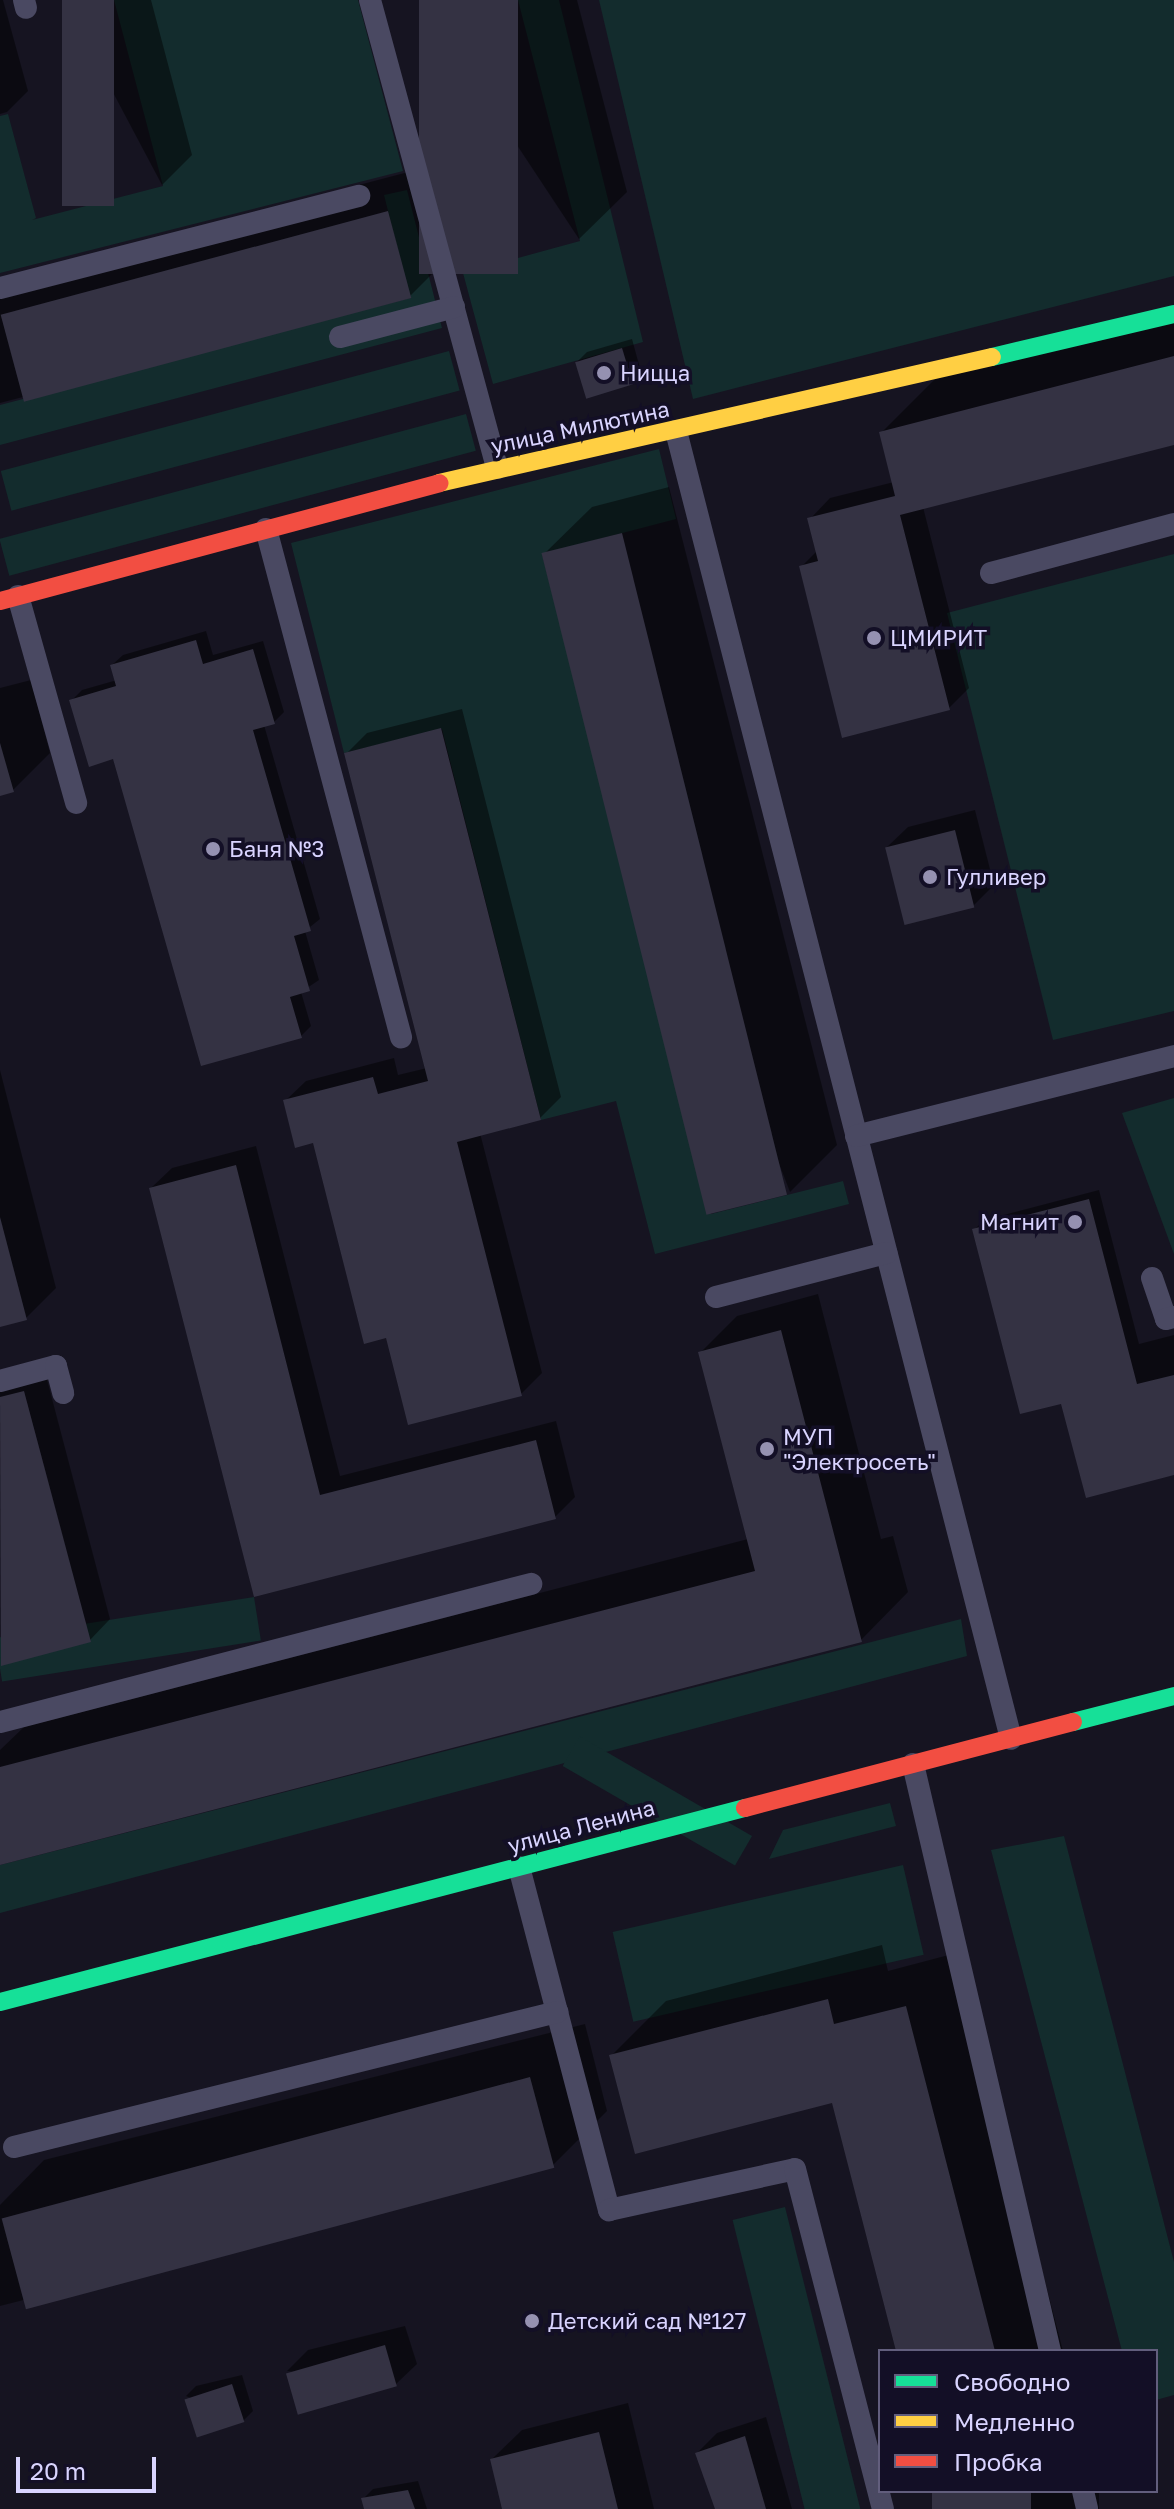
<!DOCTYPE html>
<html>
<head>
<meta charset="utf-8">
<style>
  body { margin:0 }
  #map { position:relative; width:1174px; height:2509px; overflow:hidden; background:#161421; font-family:"Golos Text",sans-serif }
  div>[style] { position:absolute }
  .green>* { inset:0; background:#132c2d; transform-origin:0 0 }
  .shadow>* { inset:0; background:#0007; transform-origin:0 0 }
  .building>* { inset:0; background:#343243; transform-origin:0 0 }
  .lane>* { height:22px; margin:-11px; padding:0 11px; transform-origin:11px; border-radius:11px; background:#4a4962 }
  .fast>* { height:18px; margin:-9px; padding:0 9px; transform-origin:9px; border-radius:9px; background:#16e098 }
  .slow>* { height:18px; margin:-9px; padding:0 9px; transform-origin:9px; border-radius:9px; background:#ffcf43 }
  .jam>* { height:18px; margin:-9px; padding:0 9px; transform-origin:9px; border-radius:9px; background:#f24e42 }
  .dots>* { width:22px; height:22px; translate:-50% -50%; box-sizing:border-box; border:4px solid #130f26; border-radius:50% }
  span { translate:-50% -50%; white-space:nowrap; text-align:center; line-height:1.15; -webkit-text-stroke:7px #130f26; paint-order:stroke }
  .poi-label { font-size:22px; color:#d9d4ff }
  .left { translate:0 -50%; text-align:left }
  .right { translate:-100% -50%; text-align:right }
  .street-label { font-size:22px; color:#d9d4ff }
  .legend { position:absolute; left:878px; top:2349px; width:280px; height:144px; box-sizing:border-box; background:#130f26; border:2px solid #625e7d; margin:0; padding:10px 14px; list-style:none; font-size:24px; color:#d9d4ff }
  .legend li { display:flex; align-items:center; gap:16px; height:40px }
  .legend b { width:40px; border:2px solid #625e7d }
  .scale { position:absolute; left:16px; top:2457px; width:140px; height:36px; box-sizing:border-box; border:4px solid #d9d4ff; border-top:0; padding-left:10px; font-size:24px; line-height:28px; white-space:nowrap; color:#d9d4ff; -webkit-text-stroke:6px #130f26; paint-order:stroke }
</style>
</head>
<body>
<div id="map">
  <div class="green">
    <div style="clip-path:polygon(114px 0,358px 0,403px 171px,0 273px,0 116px,8px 114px,36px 218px,32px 220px,163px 186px)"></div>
    <div style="clip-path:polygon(518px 0,559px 0,643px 342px,493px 384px,463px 273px,580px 241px)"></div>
    <div style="clip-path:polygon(599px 0,1174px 0,1174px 276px,693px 399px)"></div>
    <div style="clip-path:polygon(407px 190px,442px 328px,0 445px,0 405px,410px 298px,384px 195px)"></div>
    <div style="left:449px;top:351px;width:41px;height:464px;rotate:75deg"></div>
    <div style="left:466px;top:414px;width:38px;height:483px;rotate:75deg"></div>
    <div style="clip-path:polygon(659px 449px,676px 519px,542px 554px,711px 1214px,843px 1181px,849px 1204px,655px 1254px,616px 1101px,541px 1120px,442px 729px,344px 753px,291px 543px)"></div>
    <div style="clip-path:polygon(1174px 554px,1174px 1011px,1053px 1040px,947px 613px)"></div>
    <div style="clip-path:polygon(1174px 1098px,1174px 1254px,1122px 1113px)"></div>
    <div style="left:254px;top:1597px;width:44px;height:262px;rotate:81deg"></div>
    <div style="clip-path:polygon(961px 1619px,967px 1656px,0 1913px,0 1865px)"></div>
    <div style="clip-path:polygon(890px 1803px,896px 1826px,769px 1859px,783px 1830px)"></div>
    <div style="left:752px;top:1836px;width:34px;height:199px;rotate:120deg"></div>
    <div style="clip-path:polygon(1064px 1836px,1174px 2262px,1174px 2395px,1156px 2400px,1156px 2351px,1122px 2351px,991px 1850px)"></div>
    <div style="left:903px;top:1865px;width:92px;height:298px;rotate:77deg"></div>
    <div style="left:785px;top:2207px;width:312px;height:54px;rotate:76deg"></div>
  </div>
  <div class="shadow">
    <div style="clip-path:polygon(0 0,3px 0,28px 91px,7px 112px,0 114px)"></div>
    <div style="clip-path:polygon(64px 0,151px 0,192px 155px,162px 185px)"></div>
    <div style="clip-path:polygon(421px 0,577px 0,627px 192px,579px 239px)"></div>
    <div style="clip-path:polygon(435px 165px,457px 249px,410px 296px,0 403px,0 279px)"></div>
    <div style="clip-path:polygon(1174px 316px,1174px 443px,923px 507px,969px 688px,949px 708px,801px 567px,818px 550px,810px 519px,830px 498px,894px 482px,881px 433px,936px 378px)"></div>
    <div style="clip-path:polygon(632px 339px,641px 372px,631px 382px,577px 362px,587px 352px)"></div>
    <div style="clip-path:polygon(669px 487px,837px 1145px,790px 1192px,544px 554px,592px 507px)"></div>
    <div style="clip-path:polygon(206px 631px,213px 655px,263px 641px,284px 712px,274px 722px,264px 725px,320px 919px,305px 931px,319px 980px,301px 992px,311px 1026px,301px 1036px,114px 757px,72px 700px,82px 690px,117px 680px,112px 665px,123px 655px)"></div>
    <div style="clip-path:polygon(31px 680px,50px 753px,13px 790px,0 794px,0 688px)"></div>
    <div style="clip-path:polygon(462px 709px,561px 1097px,540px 1118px,480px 1133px,542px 1373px,521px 1394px,387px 1335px,314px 1140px,285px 1101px,306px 1081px,394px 1058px,398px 1075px,427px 1068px,346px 754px,367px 733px)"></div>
    <div style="clip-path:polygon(975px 810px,994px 885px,973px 906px,887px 847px,908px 827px)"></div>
    <div style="clip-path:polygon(0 1070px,56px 1288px,26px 1318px,0 1325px)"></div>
    <div style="clip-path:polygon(256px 1146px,340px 1476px,556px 1421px,575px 1497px,555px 1517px,256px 1594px,151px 1188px,172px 1168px)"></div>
    <div style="clip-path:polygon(1099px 1190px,1139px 1344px,1174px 1335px,1174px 1473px,1063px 1404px,974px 1230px,984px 1220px)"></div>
    <div style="clip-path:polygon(818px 1294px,881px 1539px,893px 1536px,908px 1592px,861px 1640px,0 1863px,0 1750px,24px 1727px,748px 1539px,700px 1353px,737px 1316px)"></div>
    <div style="clip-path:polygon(45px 1372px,110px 1619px,90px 1640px,2px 1663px,0 1384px)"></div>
    <div style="clip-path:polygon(882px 1945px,888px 1971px,960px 1952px,1063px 2351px,898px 2351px,834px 2100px,612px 2055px,666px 2001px)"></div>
    <div style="clip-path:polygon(585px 2024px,607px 2111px,552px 2166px,0 2306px,0 2205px,44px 2160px)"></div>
    <div style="clip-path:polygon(405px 2326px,417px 2364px,396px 2384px,287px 2371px,308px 2350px)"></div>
    <div style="clip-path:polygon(242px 2375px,253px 2411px,243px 2421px,186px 2396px,196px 2386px)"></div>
    <div style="clip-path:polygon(628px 2403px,654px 2509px,504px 2509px,492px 2459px,522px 2430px)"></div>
    <div style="clip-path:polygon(766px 2417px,792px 2509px,717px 2509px,697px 2453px,717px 2433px)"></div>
    <div style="clip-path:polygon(418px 2481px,427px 2509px,367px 2509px,363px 2499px,373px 2489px)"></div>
    <div style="left:934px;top:2491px;width:165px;height:19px"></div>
  </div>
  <div class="building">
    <div style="left:62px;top:0;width:52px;height:206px"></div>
    <div style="left:419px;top:0;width:99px;height:274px"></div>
    <div style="left:388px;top:211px;width:90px;height:401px;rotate:75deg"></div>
    <div style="left:622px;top:348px;width:38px;height:49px;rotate:73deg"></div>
    <div style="clip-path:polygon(1174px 356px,1174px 445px,900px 515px,950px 710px,842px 738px,799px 566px,818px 561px,807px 518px,895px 496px,879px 432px)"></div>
    <div style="left:622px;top:533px;width:682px;height:83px;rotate:76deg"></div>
    <div style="clip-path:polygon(196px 640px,203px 664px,253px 649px,275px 724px,253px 730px,311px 931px,294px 936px,310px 991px,290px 997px,302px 1038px,201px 1066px,113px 759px,89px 767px,69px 700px,116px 686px,110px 665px)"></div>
    <div style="clip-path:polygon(441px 728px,541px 1120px,457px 1142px,522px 1396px,408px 1425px,386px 1338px,364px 1344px,313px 1143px,295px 1148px,283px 1100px,373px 1077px,378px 1094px,428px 1081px,344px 753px)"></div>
    <div style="clip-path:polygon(0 743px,14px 792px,0 796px)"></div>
    <div style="left:955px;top:830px;width:80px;height:72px;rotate:76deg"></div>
    <div style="clip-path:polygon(236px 1165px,320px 1495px,536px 1440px,556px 1519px,254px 1597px,149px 1188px)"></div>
    <div style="clip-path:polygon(1089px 1199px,1137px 1384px,1174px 1375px,1174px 1475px,1086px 1498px,1061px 1404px,1020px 1414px,972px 1229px)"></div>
    <div style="clip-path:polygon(0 1217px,27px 1320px,0 1327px)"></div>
    <div style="clip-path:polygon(781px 1330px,862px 1642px,0 1865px,0 1767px,755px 1571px,698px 1352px)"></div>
    <div style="clip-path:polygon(24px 1391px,91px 1642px,1px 1666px,0 1397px)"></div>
    <div style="clip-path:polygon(828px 1999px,834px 2024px,906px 2006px,995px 2351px,896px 2351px,832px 2103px,635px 2154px,609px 2055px)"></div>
    <div style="left:530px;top:2077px;width:94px;height:547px;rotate:75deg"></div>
    <div style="left:385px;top:2345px;width:43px;height:103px;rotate:74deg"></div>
    <div style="left:232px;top:2384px;width:40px;height:50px;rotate:72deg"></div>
    <div style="clip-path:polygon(599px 2432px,618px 2509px,502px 2509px,490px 2459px)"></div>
    <div style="clip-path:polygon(745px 2436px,766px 2509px,715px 2509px,695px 2453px)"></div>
    <div style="clip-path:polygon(408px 2490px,415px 2509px,364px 2509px,361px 2498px)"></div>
    <div style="left:932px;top:2491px;width:99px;height:19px"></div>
  </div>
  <div class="lane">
    <div style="left:24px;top:0;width:8px;rotate:76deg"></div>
    <div style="left:370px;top:0;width:485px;rotate:74.8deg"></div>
    <div style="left:0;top:288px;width:371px;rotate:-14.4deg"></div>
    <div style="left:340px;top:337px;width:118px;rotate:-14.7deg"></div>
    <div style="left:676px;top:431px;width:1350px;rotate:75.63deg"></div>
    <div style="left:266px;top:529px;width:526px;rotate:75.12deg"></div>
    <div style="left:991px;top:573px;width:189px;rotate:-15deg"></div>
    <div style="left:18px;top:596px;width:215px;rotate:74.3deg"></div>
    <div style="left:856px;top:1136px;width:328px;rotate:-14.1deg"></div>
    <div style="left:1152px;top:1278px;width:43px;rotate:71.1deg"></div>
    <div style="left:1166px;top:1319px;width:8px;rotate:-14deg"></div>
    <div style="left:716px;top:1297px;width:176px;rotate:-14.5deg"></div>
    <div style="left:0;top:1381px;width:58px;rotate:-15deg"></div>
    <div style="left:56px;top:1366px;width:28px;rotate:75deg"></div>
    <div style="left:0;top:1722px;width:549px;rotate:-14.57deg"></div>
    <div style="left:913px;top:1764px;width:603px;rotate:76.86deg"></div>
    <div style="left:519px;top:1867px;width:355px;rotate:75.3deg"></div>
    <div style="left:609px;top:2210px;width:190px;rotate:-12.4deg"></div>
    <div style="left:795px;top:2169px;width:351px;rotate:75.5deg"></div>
    <div style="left:14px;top:2147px;width:560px;rotate:-13.96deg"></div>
    <div style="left:1083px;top:2491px;width:18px;rotate:77deg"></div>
  </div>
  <div class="fast">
    <div style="left:992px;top:357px;width:187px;rotate:-13.3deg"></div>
    <div style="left:1073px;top:1722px;width:104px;rotate:-14.4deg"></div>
    <div style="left:0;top:2002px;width:770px;rotate:-14.6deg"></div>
  </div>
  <div class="slow">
    <div style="left:439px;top:483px;width:567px;rotate:-12.84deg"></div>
  </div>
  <div class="jam">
    <div style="left:0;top:601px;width:455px;rotate:-15deg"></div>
    <div style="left:745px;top:1808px;width:339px;rotate:-14.7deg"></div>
  </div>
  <div class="dots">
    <div style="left:604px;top:373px;background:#9591b1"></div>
    <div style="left:874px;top:638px;background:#9591b1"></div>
    <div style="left:213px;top:849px;background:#9591b1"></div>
    <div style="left:930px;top:877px;background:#9591b1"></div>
    <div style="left:1075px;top:1222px;background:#9591b1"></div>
    <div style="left:767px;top:1449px;background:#9591b1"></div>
    <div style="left:532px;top:2321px;background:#9591b1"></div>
  </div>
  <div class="poi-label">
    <span class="left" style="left:620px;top:373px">Ницца</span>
    <span class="left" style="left:890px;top:638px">ЦМИРИТ</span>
    <span class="left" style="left:229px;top:849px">Баня №3</span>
    <span class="left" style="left:946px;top:877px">Гулливер</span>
    <span class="right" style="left:1059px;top:1222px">Магнит</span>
    <span class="left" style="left:783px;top:1449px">МУП<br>"Электросеть"</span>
    <span class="left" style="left:548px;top:2321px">Детский сад №127</span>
  </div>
  <div class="street-label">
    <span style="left:580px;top:427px;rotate:-12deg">улица Милютина</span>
    <span style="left:581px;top:1826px;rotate:-15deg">улица Ленина</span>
  </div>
  <ul class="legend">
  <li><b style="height:10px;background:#16e098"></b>Свободно</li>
  <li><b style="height:10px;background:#ffcf43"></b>Медленно</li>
  <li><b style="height:10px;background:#f24e42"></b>Пробка</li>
  </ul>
  <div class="scale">20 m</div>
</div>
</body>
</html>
